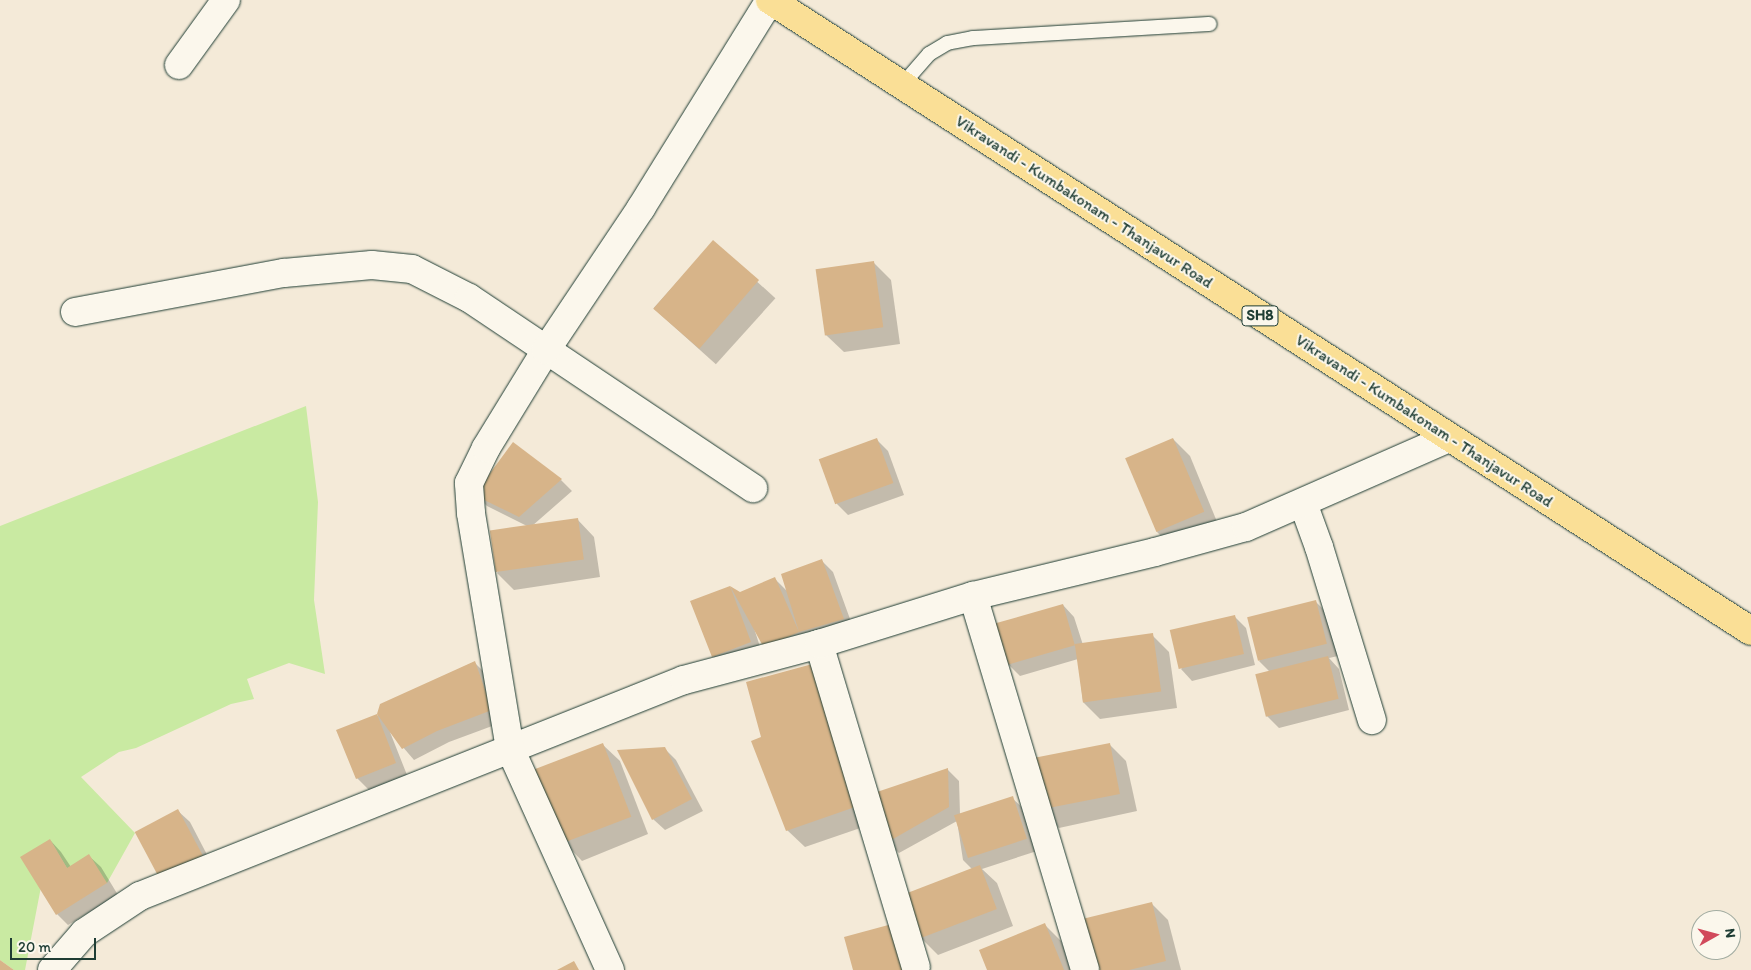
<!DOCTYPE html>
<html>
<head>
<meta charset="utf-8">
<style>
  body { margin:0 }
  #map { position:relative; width:1751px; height:970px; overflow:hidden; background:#f4ead8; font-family:Itim,sans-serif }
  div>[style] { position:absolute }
  .green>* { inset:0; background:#c9eaa2 }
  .shadow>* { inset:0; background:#0003; transform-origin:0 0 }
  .building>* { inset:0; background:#d7b489; transform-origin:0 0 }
  .roads { filter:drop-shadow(0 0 1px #1f3d34) drop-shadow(0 0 1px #1f3d34) }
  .lane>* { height:14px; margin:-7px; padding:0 7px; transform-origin:7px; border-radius:7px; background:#fbf7ec }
  .street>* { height:28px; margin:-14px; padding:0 14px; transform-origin:14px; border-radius:14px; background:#fbf7ec }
  .primary>* { height:28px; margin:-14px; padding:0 14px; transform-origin:14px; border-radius:14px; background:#fadf96 }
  span { translate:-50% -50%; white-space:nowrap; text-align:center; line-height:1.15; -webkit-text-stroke:4px #fbf7ec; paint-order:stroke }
  .shield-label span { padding:1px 4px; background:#fbf7ec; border:1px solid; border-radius:4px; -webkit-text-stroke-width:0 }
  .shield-label { font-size:15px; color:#1f3d34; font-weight:700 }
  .street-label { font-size:16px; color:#1f3d34 }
  .north { position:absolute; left:1691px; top:910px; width:50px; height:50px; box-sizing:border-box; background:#fbf7ec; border:1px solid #a3ada2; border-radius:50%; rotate:83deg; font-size:14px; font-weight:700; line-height:20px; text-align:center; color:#1f3d34 }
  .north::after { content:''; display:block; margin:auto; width:18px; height:22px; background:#d1495b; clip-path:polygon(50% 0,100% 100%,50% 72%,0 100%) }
  .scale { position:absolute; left:10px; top:938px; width:86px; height:22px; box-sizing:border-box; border:2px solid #1f3d34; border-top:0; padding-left:6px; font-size:15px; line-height:18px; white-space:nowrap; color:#1f3d34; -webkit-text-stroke:4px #fbf7ec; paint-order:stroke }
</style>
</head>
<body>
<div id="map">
  <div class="green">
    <div style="clip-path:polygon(306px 406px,318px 502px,314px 600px,325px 674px,289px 663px,247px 679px,254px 699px,231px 704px,136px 748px,119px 752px,81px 777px,135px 833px,107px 883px,67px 868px,50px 840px,25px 970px,14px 970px,0 960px,0 526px)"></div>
  </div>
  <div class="shadow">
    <div style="left:713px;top:242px;width:84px;height:89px;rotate:42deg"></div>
    <div style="clip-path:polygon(873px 262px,891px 280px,900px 344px,844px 352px,826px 335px)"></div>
    <div style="clip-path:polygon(876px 439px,888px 451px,904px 495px,848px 515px,837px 504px,821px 460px)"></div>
    <div style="clip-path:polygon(1173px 439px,1190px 456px,1220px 529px,1174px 549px,1157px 532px)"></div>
    <div style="clip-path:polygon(561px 480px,572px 491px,532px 526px,577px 519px,594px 537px,600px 577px,514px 590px,497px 573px,529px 527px,487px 506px,476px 495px)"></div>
    <div style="clip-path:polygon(822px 561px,833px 572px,854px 630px,777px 659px,753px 625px,762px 653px,724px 668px,713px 656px,730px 587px,740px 594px,775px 579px,788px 592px)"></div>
    <div style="clip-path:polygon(1315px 601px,1327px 613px,1338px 656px,1329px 658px,1339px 669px,1349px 710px,1279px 728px,1267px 716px,1270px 672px,1259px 661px)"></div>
    <div style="clip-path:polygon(1063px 605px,1074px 617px,1083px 645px,1152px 635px,1169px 652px,1177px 708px,1100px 719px,1083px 702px,1078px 659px,1020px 676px,1008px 664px)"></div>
    <div style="clip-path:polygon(1235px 617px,1246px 628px,1255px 665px,1192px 681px,1181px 669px)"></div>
    <div style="clip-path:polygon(474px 662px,486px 674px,503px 722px,449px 742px,414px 760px,390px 732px,407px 775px,369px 790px,357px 778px,381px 705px)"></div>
    <div style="clip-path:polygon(748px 683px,872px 824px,805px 847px,787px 830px)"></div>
    <div style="clip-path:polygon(602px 744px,620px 761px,648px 834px,582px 861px,565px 843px)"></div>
    <div style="clip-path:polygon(1109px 744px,1126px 761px,1137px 811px,1059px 828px,1042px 811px)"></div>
    <div style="clip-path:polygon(664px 748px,676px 760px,703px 811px,665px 830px,653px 819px)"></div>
    <div style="clip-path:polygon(948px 770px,959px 781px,960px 814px,1012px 798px,1024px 809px,1037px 851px,982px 869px,997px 883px,1013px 926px,938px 955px,921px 938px,972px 869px,963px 860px,957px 821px,899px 853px,887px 842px)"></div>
    <div style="clip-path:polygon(178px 811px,190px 822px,215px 870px,174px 892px)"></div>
    <div style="clip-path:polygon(50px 840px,61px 852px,71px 867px,89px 856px,101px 867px,118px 895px,68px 925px,57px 914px)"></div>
    <div style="clip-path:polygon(1151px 903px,1168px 920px,1181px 970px,1088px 970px)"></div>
    <div style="clip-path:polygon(1044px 924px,1061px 941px,1073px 970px,988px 970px)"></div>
  </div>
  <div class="building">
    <div style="left:713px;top:240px;width:61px;height:91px;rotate:41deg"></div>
    <div style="left:874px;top:261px;width:67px;height:59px;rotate:82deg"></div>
    <div style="left:877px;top:438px;width:48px;height:62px;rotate:70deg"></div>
    <div style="left:1173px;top:438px;width:80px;height:52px;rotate:67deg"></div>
    <div style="clip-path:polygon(513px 442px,562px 479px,519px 517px,474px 495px)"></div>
    <div style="left:578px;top:518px;width:42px;height:89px;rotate:82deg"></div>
    <div style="clip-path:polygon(822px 559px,844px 619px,799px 632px,764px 648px,730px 586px,751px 642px,712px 657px,690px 601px,730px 586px,740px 592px,775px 577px,799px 632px,781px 574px)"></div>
    <div style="left:1316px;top:600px;width:45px;height:71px;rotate:76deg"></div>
    <div style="left:1063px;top:604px;width:43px;height:71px;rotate:74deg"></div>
    <div style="left:1235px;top:615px;width:40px;height:67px;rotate:77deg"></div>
    <div style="left:1153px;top:633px;width:59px;height:79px;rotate:82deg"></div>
    <div style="left:1328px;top:656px;width:44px;height:75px;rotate:76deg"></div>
    <div style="clip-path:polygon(475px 661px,492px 710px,437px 731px,402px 749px,377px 714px,396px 763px,356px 779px,336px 730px,377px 714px,380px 704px)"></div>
    <div style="clip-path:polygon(816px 663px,855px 807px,786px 831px,751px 741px,761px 737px,746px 682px)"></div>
    <div style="left:603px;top:743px;width:79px;height:74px;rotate:69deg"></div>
    <div style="left:1110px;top:743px;width:52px;height:82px;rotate:79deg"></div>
    <div style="clip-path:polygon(665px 747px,692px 799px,652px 820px,617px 750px)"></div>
    <div style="clip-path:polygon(948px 768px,949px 807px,886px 843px,874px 793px)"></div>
    <div style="left:1013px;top:796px;width:45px;height:62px;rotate:72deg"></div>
    <div style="left:178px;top:809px;width:55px;height:49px;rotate:62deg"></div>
    <div style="clip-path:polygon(50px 839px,67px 868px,89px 854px,107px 883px,56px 915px,20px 857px)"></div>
    <div style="left:980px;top:865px;width:47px;height:82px;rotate:69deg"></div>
    <div style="clip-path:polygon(1152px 902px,1166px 961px,1129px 970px,1086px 970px,1074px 921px)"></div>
    <div style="clip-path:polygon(1045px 923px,1064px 970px,987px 970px,979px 950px)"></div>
    <div style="clip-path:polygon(892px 924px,904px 970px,853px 970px,844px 937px)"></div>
    <div style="clip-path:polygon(0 960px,14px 970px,0 970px)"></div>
    <div style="clip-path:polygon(574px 961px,579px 970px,557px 970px)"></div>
  </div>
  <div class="roads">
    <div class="lane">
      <div style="left:902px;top:85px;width:41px;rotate:-48.9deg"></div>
      <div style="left:929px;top:54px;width:21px;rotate:-31deg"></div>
      <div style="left:947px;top:43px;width:26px;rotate:-11deg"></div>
      <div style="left:973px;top:38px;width:237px;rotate:-3.4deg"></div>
    </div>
    <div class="street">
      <div style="left:179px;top:65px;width:80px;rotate:-54.1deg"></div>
      <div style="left:75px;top:312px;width:213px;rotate:-10.6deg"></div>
      <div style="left:284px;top:273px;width:88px;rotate:-5.2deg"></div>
      <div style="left:372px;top:265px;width:40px;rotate:5.7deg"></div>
      <div style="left:412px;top:269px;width:64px;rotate:27deg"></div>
      <div style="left:469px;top:298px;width:342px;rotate:33.8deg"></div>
      <div style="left:1303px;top:503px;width:47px;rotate:70deg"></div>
      <div style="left:1319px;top:547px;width:181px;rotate:73deg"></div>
      <div style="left:973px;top:596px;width:390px;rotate:73.3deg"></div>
      <div style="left:819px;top:644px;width:337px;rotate:73.3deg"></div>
      <div style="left:52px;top:970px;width:49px;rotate:-49.1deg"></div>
      <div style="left:84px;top:933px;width:67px;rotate:-33.5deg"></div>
      <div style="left:140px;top:896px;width:585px;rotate:-21.66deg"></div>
      <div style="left:684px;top:680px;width:140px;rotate:-14.9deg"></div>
      <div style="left:819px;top:644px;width:161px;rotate:-17.3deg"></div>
      <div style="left:973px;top:596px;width:187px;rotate:-13.6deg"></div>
      <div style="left:1155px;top:552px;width:94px;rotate:-15.4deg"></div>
      <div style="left:1246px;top:527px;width:222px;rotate:-23.7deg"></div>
      <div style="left:610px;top:970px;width:243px;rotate:-114.3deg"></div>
      <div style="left:510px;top:749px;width:239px;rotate:-99.4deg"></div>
      <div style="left:471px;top:513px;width:30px;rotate:-94deg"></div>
      <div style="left:469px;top:483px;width:39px;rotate:-64deg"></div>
      <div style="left:486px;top:448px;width:115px;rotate:-58.5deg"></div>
      <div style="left:546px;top:350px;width:171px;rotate:-56.2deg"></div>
      <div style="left:641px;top:208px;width:245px;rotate:-58.2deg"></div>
    </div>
    <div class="primary">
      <div style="left:770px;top:0;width:1166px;rotate:32.75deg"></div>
    </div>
  </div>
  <div class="shield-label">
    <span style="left:1260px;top:316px">SH8</span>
  </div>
  <div class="street-label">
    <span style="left:1084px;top:202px;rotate:33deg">Vikravandi - Kumbakonam - Thanjavur Road</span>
    <span style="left:1424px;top:421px;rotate:33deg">Vikravandi - Kumbakonam - Thanjavur Road</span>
  </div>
  <div class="north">N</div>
  <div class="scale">20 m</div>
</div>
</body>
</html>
